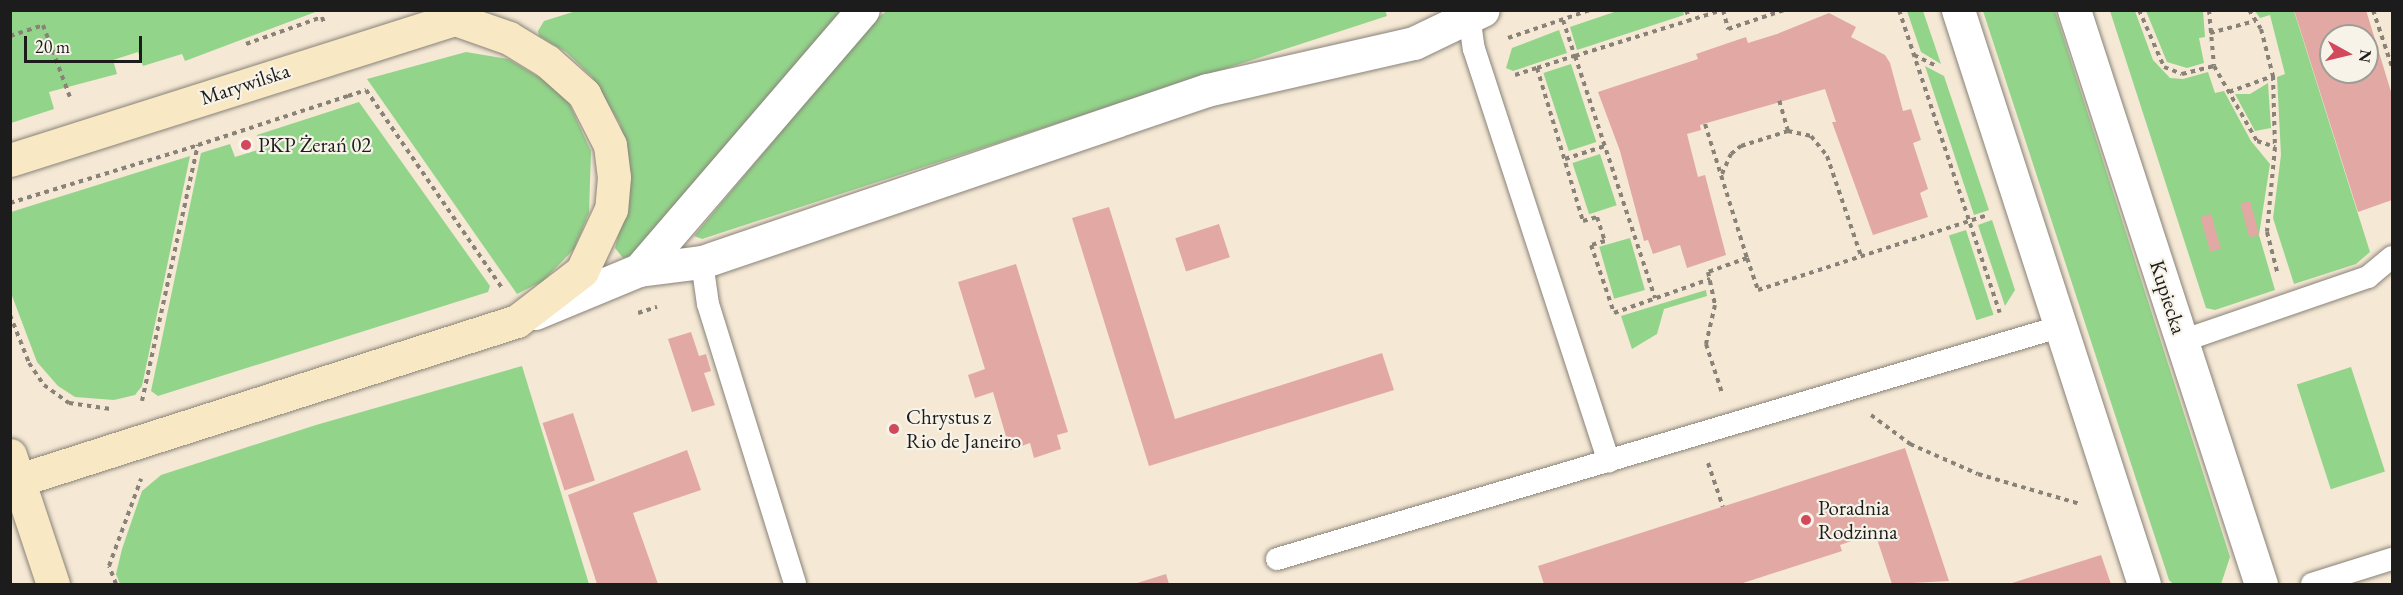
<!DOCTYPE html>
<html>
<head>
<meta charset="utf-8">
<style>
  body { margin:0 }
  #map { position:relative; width:2403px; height:595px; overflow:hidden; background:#f5e8d5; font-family:"EB Garamond",serif }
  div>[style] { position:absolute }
  .green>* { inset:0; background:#93d48b; transform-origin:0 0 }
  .building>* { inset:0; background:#e2a9a4; transform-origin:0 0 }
  .path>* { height:4px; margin-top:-2px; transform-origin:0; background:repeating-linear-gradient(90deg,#888278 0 4.5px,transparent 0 9px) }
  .roads { filter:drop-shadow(0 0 2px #888278) drop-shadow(0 0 2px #888278) }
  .service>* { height:22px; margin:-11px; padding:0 11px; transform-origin:11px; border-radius:11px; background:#fff }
  .minor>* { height:33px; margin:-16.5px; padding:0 16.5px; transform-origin:16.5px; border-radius:16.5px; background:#fff }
  .tertiary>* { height:33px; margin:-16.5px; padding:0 16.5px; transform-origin:16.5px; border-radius:16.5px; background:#fff }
  .secondary>* { height:33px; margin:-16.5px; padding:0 16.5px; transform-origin:16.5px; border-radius:16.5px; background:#f8e8c3 }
  .dots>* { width:16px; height:16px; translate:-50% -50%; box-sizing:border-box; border:3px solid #f7f3e8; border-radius:50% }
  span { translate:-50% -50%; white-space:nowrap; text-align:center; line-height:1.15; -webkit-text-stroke:4.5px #f7f3e8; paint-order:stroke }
  .street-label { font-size:21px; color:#1c1c1c }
  .poi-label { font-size:21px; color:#1c1c1c }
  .left { translate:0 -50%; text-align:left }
  .frame { position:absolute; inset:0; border:12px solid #1c1c1c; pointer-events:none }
  .north { position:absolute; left:2319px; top:24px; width:60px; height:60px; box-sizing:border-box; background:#f7f3e8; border:2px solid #9f9d96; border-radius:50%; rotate:98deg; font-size:16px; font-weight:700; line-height:24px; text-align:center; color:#1c1c1c }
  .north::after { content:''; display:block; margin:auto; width:21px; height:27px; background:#d1495b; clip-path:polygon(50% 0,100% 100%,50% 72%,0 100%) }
  .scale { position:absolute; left:24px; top:36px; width:118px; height:27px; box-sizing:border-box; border:3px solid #1c1c1c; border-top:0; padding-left:8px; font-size:18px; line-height:21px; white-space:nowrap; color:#1c1c1c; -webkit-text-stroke:4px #f7f3e8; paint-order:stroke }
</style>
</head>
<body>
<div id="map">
  <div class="green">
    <div style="clip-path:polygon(11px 10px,318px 10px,318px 11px,185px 61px,182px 54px,143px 66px,138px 52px,113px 60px,117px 74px,49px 92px,54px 109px,11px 123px)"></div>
    <div style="clip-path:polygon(1385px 10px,1387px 16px,702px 239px,694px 236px,875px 19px,887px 11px)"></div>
    <div style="clip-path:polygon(1620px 10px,1683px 11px,1684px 15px,1577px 50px,1570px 27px)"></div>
    <div style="clip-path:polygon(576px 11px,841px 11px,632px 256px,623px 258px,615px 248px,626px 204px,624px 142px,620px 124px,592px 77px,566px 52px,539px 36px,538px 31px,544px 21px)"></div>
    <div style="clip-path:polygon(1907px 11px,1923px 11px,1941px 64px,1921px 52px)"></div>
    <div style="clip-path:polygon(1983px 11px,2055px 11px,2230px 557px,2221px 584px,2173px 584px,2169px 580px)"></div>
    <div style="clip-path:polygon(2110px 11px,2135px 11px,2153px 60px,2170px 78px,2183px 79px,2208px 72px,2215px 93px,2224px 91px,2251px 141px,2270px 164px,2259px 235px,2275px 290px,2215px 310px,2206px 308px)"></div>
    <div style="clip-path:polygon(2146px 11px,2203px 11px,2205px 37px,2199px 38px,2204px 63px,2187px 68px,2167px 62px)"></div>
    <div style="clip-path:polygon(2255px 11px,2294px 11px,2370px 252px,2356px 264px,2294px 284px,2273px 218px,2281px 155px,2277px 77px,2285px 74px,2270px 15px,2260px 18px)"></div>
    <div style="clip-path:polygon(1559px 30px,1567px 53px,1513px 71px,1506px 68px,1512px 48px)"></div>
    <div style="clip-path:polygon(466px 52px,508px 59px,547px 82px,568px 101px,591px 151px,589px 213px,574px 249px,543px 281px,517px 294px,367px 79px)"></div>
    <div style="left:1571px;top:64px;width:82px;height:29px;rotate:72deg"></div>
    <div style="clip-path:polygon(1925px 66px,1944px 76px,1989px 210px,1974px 215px)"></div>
    <div style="clip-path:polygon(2268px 83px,2271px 128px,2255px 131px,2235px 94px,2250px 94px)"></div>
    <div style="clip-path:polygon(359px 102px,490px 286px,488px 292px,158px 396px,151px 391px,201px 153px,230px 144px,235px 157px,261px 149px,257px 135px)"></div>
    <div style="left:1600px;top:154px;width:54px;height:29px;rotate:72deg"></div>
    <div style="clip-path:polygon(190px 156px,142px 386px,135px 395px,114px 400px,75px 397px,58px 386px,37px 362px,11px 293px,11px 212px)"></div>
    <div style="clip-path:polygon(1992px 220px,2015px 290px,2005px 306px,1978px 225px)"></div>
    <div style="left:1966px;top:230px;width:89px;height:18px;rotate:72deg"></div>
    <div style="left:1630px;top:238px;width:54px;height:32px;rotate:74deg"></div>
    <div style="clip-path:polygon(1706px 290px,1707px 296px,1664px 309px,1657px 334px,1632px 349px,1621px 316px)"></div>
    <div style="clip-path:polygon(522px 366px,589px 584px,120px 584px,116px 574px,122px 549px,142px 491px,161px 475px,316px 425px)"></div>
    <div style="left:2351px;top:367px;width:110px;height:57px;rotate:72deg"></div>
  </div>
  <div class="building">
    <div style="clip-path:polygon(evenodd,2294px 10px,2366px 10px,2392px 95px,2392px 200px,2358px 212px,2294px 10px,2331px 36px,2367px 36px,2367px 72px,2331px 72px,2331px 36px)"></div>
    <div style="clip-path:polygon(1829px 13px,1856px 27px,1851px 37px,1885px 55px,1890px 63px,1903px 111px,1911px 109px,1921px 140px,1913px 143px,1928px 189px,1920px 193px,1928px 217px,1873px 235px,1832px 122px,1836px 122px,1825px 89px,1700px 125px,1701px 130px,1687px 134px,1698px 177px,1705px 175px,1726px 255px,1687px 268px,1680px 245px,1653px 254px,1648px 240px,1644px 241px,1620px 151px,1598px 92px,1698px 59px,1696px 54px,1746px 37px,1748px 43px,1777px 34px)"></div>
    <div style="left:2250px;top:201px;width:35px;height:10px;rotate:75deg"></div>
    <div style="clip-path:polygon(1109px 207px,1175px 419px,1382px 353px,1394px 390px,1149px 466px,1072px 218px)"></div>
    <div style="left:2211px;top:214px;width:36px;height:11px;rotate:74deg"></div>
    <div style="left:1219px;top:224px;width:35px;height:46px;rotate:72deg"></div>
    <div style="clip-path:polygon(1016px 264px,1068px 432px,1057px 435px,1061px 449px,1034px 458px,1030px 443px,1010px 450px,993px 392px,975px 398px,968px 375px,985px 369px,958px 282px)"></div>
    <div style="clip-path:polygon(691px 332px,699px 356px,706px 354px,711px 371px,704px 373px,715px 405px,692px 412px,668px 339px)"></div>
    <div style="left:573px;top:413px;width:71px;height:32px;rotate:72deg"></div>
    <div style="clip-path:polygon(1905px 448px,1949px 581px,1892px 584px,1875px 533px,1840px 545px,1842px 551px,1740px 584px,1544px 584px,1538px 566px)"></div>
    <div style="clip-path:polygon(687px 450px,701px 490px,633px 513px,658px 584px,597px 584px,568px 495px)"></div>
    <div style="clip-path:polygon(2101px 555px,2111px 584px,2009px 584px)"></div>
    <div style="clip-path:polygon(1166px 574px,1169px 584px,1134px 584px)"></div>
  </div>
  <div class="path">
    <div style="left:1686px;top:10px;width:12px;rotate:70deg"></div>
    <div style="left:1723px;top:10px;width:20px;rotate:75deg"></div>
    <div style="left:1728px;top:29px;width:59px;rotate:-18.7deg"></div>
    <div style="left:1899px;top:10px;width:319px;rotate:71.6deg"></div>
    <div style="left:2139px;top:10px;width:62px;rotate:66.3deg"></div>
    <div style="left:2164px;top:67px;width:19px;rotate:21deg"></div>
    <div style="left:2182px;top:74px;width:33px;rotate:-14deg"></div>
    <div style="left:2209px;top:10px;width:56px;rotate:84.9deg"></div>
    <div style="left:2214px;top:66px;width:86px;rotate:60.2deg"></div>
    <div style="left:2257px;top:141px;width:19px;rotate:18deg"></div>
    <div style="left:2249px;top:10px;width:22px;rotate:58deg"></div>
    <div style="left:2261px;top:29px;width:49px;rotate:75.7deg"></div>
    <div style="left:2273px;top:76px;width:71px;rotate:88.4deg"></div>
    <div style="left:2275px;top:147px;width:85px;rotate:95.4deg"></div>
    <div style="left:2267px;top:232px;width:44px;rotate:75.7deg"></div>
    <div style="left:2373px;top:10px;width:60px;rotate:71.6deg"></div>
    <div style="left:1563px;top:20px;width:38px;rotate:72deg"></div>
    <div style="left:1575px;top:56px;width:155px;rotate:-17.3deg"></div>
    <div style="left:2210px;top:33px;width:47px;rotate:-14.9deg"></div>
    <div style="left:10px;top:36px;width:35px;rotate:-18deg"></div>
    <div style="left:43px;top:25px;width:80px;rotate:69.5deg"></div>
    <div style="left:1508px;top:38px;width:87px;rotate:-18.9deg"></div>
    <div style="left:246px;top:44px;width:81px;rotate:-19.6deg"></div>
    <div style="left:322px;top:17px;width:6px;rotate:72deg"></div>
    <div style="left:1914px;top:55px;width:25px;rotate:26deg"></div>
    <div style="left:1537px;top:68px;width:40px;rotate:-18deg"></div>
    <div style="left:1575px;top:56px;width:255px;rotate:71.7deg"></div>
    <div style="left:1515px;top:75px;width:23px;rotate:-18deg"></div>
    <div style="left:1537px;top:68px;width:160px;rotate:73.3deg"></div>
    <div style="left:1583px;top:221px;width:15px;rotate:-16deg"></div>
    <div style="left:1597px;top:217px;width:25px;rotate:72deg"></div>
    <div style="left:1605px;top:241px;width:15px;rotate:164deg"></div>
    <div style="left:1591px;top:245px;width:72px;rotate:71.3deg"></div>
    <div style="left:1614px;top:313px;width:102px;rotate:-19.5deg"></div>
    <div style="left:2229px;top:92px;width:47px;rotate:-20deg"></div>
    <div style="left:1705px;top:124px;width:140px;rotate:72.6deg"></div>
    <div style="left:1747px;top:258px;width:41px;rotate:160.3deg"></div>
    <div style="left:1708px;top:272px;width:34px;rotate:78deg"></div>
    <div style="left:1715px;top:305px;width:40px;rotate:103deg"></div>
    <div style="left:1706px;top:344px;width:52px;rotate:71.9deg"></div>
    <div style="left:1788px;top:131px;width:24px;rotate:12deg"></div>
    <div style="left:1811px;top:136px;width:26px;rotate:51deg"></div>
    <div style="left:1827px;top:156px;width:106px;rotate:71.2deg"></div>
    <div style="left:1565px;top:159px;width:42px;rotate:-18deg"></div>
    <div style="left:1722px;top:174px;width:22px;rotate:-66deg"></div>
    <div style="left:1731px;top:154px;width:13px;rotate:-39deg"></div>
    <div style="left:1741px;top:146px;width:49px;rotate:-17.7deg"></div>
    <div style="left:1788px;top:131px;width:32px;rotate:-106deg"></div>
    <div style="left:10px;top:203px;width:197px;rotate:-17.1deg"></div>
    <div style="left:1747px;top:258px;width:34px;rotate:71deg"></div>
    <div style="left:1758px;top:290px;width:242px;rotate:-18.1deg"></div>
    <div style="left:638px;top:313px;width:20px;rotate:-18deg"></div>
    <div style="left:10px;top:315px;width:52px;rotate:68.4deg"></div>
    <div style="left:29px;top:363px;width:27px;rotate:56deg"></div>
    <div style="left:44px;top:385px;width:31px;rotate:36deg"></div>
    <div style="left:69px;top:403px;width:42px;rotate:8.1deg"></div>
    <div style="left:142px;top:401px;width:262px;rotate:-77.7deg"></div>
    <div style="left:198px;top:145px;width:158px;rotate:-18.1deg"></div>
    <div style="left:348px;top:96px;width:19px;rotate:-18deg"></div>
    <div style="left:366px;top:90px;width:240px;rotate:55.5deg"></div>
    <div style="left:1871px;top:415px;width:49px;rotate:36.6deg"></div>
    <div style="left:1910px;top:444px;width:74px;rotate:23.8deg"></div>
    <div style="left:1978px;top:474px;width:106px;rotate:16.4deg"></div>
    <div style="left:1708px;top:463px;width:46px;rotate:71.2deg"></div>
    <div style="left:116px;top:584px;width:19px;rotate:-111deg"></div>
    <div style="left:109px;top:566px;width:93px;rotate:-69.8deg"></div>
  </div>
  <div class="roads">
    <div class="service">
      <div style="left:1469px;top:15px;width:34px;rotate:82deg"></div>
      <div style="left:1474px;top:49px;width:434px;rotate:71.9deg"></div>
      <div style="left:702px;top:262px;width:42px;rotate:81.9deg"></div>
      <div style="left:708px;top:304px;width:293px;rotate:72.7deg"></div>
      <div style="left:2182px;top:341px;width:197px;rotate:-19deg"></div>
      <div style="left:2368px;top:277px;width:31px;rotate:-40deg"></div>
      <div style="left:1277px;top:559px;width:819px;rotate:-16.53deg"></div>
      <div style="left:2312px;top:584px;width:84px;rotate:-17.4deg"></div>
    </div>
    <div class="minor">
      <div style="left:1958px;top:10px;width:603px;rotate:72.05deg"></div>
      <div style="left:2074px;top:10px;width:604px;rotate:71.96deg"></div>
      <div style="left:639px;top:270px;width:64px;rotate:-7.2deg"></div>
      <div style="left:702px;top:262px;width:533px;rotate:-18.81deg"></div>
      <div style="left:1207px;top:90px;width:212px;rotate:-12.8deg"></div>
      <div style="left:1414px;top:43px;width:76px;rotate:-25.6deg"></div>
    </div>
    <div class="tertiary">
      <div style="left:535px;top:313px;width:113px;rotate:-22.5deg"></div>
      <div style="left:639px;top:270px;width:343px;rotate:-49.3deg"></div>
    </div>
    <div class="secondary">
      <div style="left:10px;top:160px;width:467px;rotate:-17.6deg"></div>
      <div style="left:455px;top:19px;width:57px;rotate:19.4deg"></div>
      <div style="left:509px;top:38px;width:44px;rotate:31.2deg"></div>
      <div style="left:547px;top:61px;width:50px;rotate:41.7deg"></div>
      <div style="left:584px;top:94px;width:57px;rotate:63deg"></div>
      <div style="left:610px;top:145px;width:32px;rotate:83deg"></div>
      <div style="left:614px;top:177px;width:32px;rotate:95deg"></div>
      <div style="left:611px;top:209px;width:68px;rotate:115.1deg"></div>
      <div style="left:582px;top:271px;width:82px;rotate:142.4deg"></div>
      <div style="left:517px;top:321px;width:523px;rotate:162.29deg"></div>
      <div style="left:10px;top:455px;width:136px;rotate:71.6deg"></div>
    </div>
  </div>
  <div class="dots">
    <div style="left:246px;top:145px;background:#d1495b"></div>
    <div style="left:894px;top:429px;background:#d1495b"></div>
    <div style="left:1806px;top:520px;background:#d1495b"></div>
  </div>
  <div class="street-label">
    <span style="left:245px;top:84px;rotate:-18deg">Marywilska</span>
    <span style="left:2168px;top:297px;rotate:72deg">Kupiecka</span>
  </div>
  <div class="poi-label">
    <span class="left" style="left:258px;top:145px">PKP Żerań 02</span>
    <span class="left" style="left:906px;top:429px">Chrystus z<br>Rio de Janeiro</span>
    <span class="left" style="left:1818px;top:520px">Poradnia<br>Rodzinna</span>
  </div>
  <div class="frame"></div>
  <div class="north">N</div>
  <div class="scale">20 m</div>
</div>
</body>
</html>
